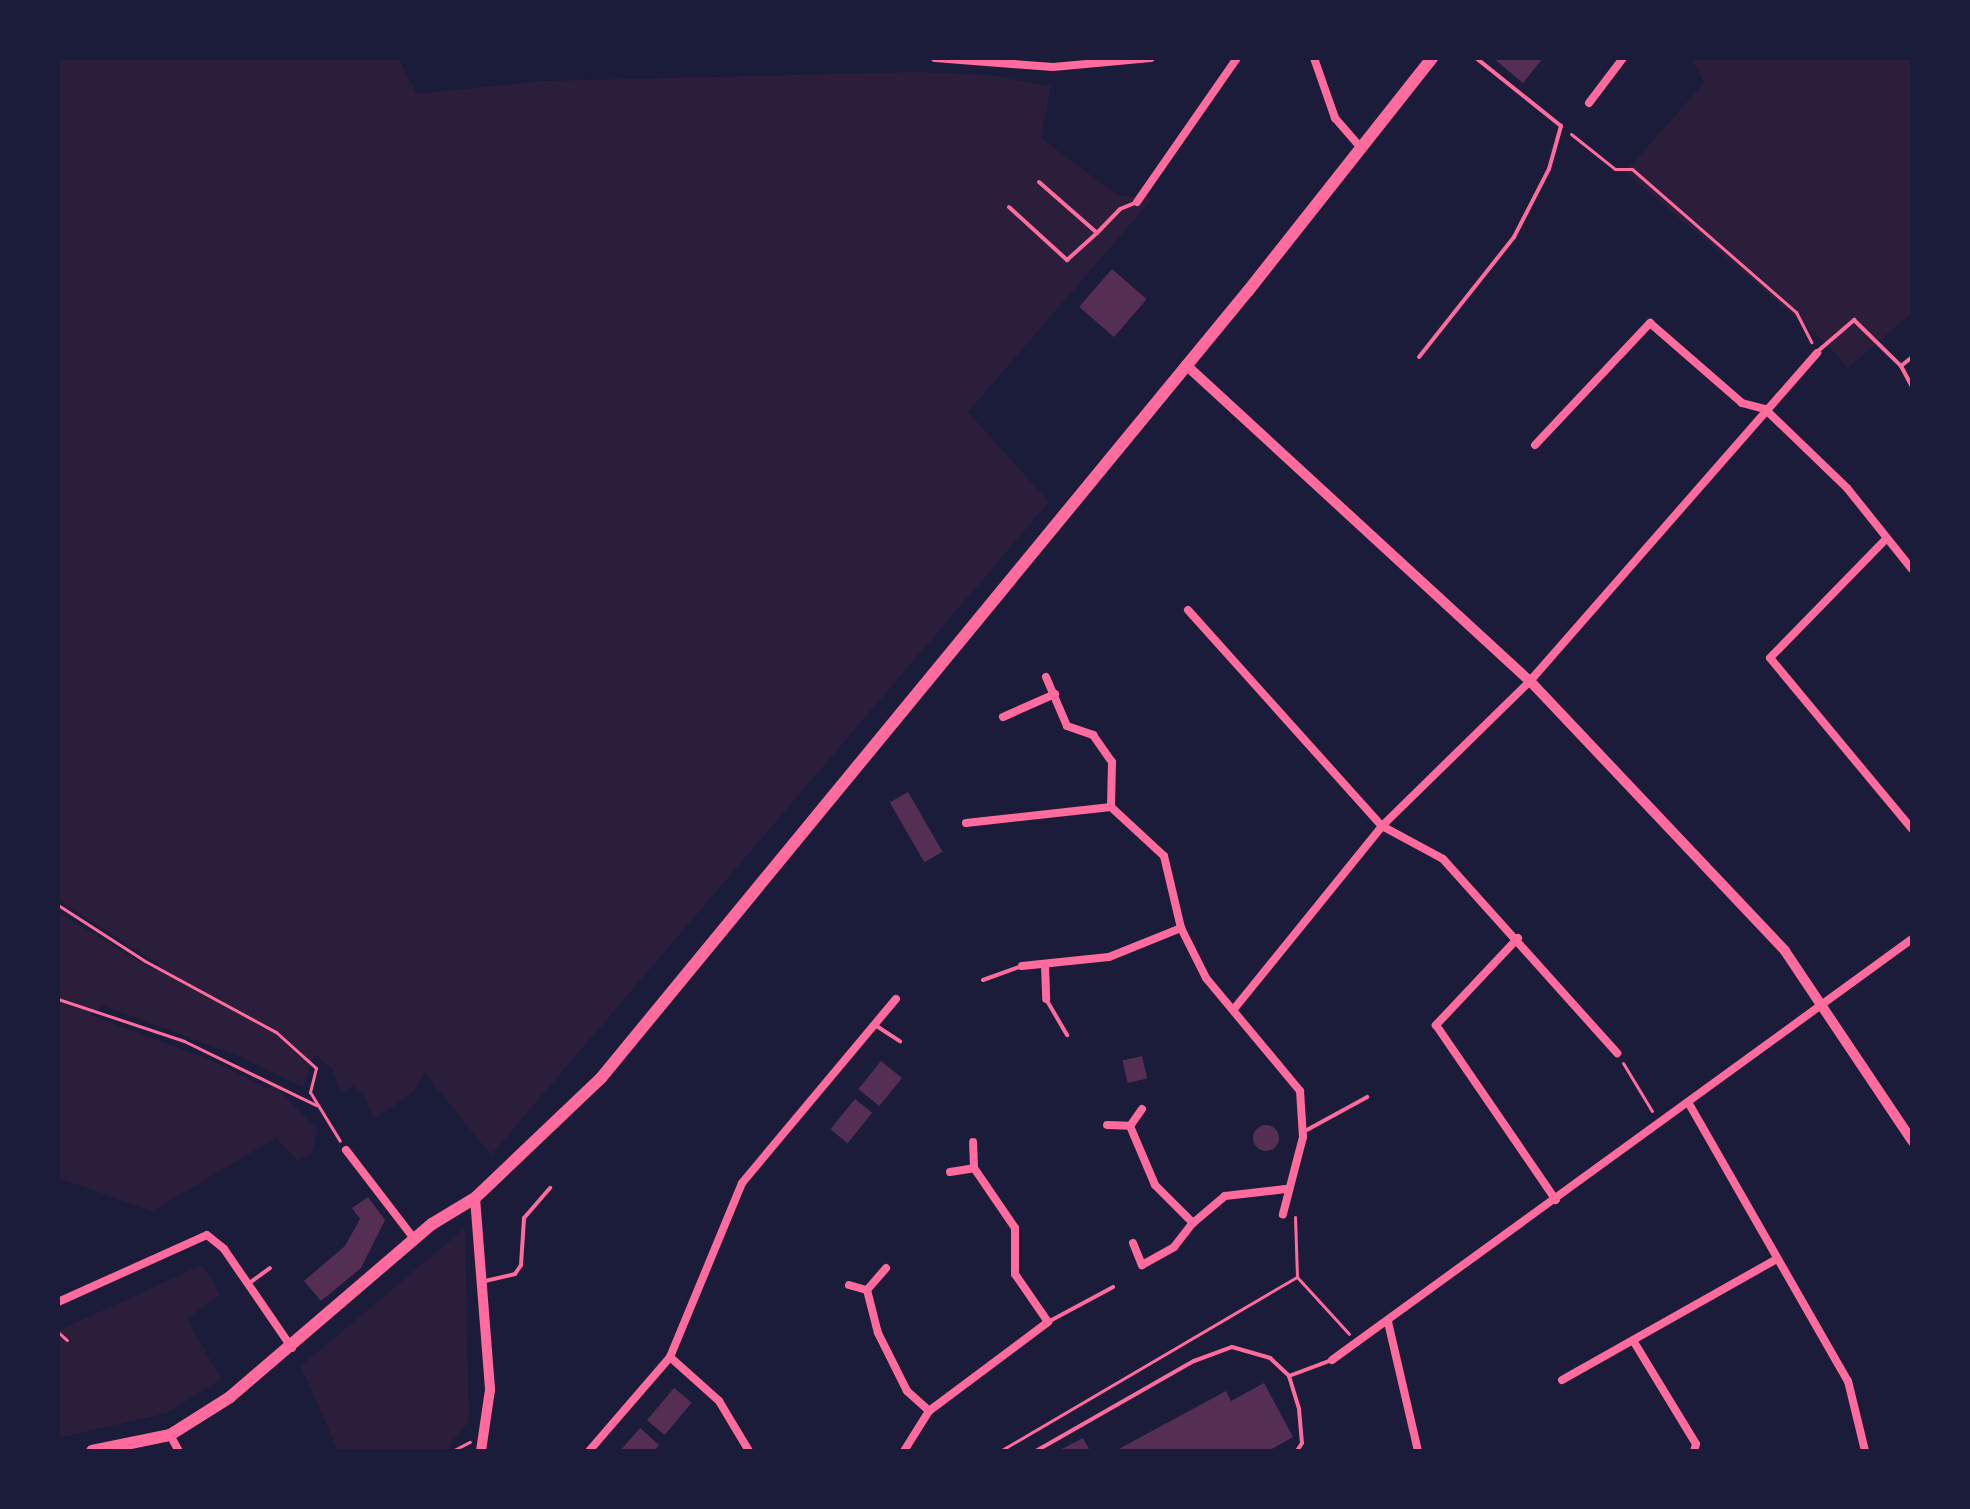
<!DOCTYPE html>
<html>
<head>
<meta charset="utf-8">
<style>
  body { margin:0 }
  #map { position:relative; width:1970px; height:1509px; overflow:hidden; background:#1b1b3a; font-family:Barlow,sans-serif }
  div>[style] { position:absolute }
  .green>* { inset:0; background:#2a1e3b }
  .building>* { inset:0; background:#542f53; transform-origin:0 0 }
  .round { border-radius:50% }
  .path>* { height:3px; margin:-1.5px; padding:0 1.5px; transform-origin:1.5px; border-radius:1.5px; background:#ff6b9d }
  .service>* { height:4px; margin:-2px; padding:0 2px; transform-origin:2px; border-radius:2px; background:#ff6b9d }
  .minor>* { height:8px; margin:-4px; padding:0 4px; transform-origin:4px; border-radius:4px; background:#ff6b9d }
  .tertiary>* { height:10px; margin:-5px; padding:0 5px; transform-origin:5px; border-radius:5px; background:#ff6b9d }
  .primary>* { height:12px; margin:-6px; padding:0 6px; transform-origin:6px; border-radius:6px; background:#ff6b9d }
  span { translate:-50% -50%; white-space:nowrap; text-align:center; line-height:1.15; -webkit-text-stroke:8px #1b1b3a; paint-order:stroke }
  .frame { position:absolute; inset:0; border:60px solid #1b1b3a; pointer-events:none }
</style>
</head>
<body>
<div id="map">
  <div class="green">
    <div style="clip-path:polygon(58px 58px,398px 58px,417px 94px,542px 81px,918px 72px,988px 75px,1051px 86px,1041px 138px,1117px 195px,1153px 198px,968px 412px,1049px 502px,491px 1155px,424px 1072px,414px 1092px,374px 1119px,363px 1094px,353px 1086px,341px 1092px,333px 1070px,315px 1054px,303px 1087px,238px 1056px,102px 1005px,90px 1015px,216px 1062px,268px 1089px,275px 1085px,318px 1131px,312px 1154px,297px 1160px,276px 1138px,152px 1211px,58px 1178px,58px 912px,152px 969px,159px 964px,58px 900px)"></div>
    <div style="clip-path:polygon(1692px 58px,1912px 58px,1912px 313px,1848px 368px,1825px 342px,1625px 172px,1704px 83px)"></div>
    <div style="clip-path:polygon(465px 1228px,469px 1421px,451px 1443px,450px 1451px,338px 1451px,301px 1366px)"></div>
    <div style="clip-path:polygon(202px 1265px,220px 1294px,187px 1319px,221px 1379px,167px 1413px,58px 1438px,58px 1331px)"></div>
  </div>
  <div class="building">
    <div style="clip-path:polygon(1493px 58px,1543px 58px,1523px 83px)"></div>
    <div style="left:1112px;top:269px;width:46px;height:50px;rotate:41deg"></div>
    <div style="left:908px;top:792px;width:69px;height:21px;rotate:60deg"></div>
    <div style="left:1142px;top:1056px;width:23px;height:20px;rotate:77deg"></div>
    <div style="left:881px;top:1061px;width:27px;height:36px;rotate:39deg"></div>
    <div style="left:855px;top:1099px;width:22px;height:39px;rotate:39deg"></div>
    <div class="round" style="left:1253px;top:1125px;width:26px;height:26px"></div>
    <div style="clip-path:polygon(368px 1197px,385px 1220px,361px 1268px,321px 1301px,304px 1281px,345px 1246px,360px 1219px,352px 1208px)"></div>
    <div style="clip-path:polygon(1264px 1383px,1293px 1437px,1268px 1451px,1115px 1451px,1226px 1391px,1231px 1401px)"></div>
    <div style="left:674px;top:1388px;width:23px;height:42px;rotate:40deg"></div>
    <div style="clip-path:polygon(640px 1428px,659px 1445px,654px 1451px,620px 1451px)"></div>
    <div style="clip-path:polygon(1083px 1438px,1090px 1451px,1058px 1451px)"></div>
  </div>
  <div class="path">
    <div style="left:1571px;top:134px;width:56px;rotate:38.5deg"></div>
    <div style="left:1615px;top:169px;width:17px"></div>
    <div style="left:1632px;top:169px;width:218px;rotate:41.1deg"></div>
    <div style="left:1796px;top:312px;width:34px;rotate:63deg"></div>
    <div style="left:58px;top:905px;width:103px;rotate:32.8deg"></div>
    <div style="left:145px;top:961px;width:149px;rotate:28.5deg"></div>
    <div style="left:276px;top:1032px;width:54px;rotate:42deg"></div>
    <div style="left:316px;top:1068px;width:25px;rotate:104deg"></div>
    <div style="left:310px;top:1092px;width:57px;rotate:58.5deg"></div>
    <div style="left:58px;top:999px;width:133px;rotate:18.4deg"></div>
    <div style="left:184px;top:1041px;width:147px;rotate:25.9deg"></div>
    <div style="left:1623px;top:1063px;width:56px;rotate:58.9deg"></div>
    <div style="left:1295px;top:1217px;width:60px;rotate:88.1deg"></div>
    <div style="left:58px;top:1332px;width:12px;rotate:42deg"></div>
    <div style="left:452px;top:1451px;width:20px;rotate:-27deg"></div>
    <div style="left:1000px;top:1451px;width:344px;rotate:-30.4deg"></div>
    <div style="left:1297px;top:1277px;width:77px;rotate:47.6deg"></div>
  </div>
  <div class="service">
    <div style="left:1039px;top:182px;width:77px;rotate:41.3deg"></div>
    <div style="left:1097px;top:233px;width:33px;rotate:-46deg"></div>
    <div style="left:1120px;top:209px;width:18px;rotate:-22deg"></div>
    <div style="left:1009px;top:207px;width:79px;rotate:42.4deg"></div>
    <div style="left:1067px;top:260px;width:40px;rotate:-42deg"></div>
    <div style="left:1818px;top:351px;width:48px;rotate:-40.7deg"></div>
    <div style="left:1854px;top:320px;width:66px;rotate:44.4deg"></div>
    <div style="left:1901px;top:366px;width:14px;rotate:-39deg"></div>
    <div style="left:1419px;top:357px;width:153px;rotate:-51.6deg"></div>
    <div style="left:1514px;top:237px;width:76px;rotate:-62.8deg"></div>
    <div style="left:1549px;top:169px;width:45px;rotate:-74.4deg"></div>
    <div style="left:1561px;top:126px;width:109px;rotate:-141.3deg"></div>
    <div style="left:1901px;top:366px;width:24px;rotate:62deg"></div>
    <div style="left:983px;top:980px;width:41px;rotate:-19.7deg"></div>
    <div style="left:1046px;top:999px;width:42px;rotate:59.7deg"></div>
    <div style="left:875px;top:1025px;width:30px;rotate:33deg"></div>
    <div style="left:1305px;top:1131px;width:71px;rotate:-28.7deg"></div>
    <div style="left:485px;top:1281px;width:31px;rotate:-13deg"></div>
    <div style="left:515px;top:1274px;width:11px;rotate:-56deg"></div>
    <div style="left:521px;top:1265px;width:47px;rotate:-86.3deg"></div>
    <div style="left:524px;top:1218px;width:40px;rotate:-49deg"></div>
    <div style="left:248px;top:1284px;width:27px;rotate:-36deg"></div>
    <div style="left:1048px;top:1322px;width:74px;rotate:-28.3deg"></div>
    <div style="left:1289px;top:1376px;width:46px;rotate:-20.4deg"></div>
    <div style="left:1036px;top:1451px;width:182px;rotate:-29.7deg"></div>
    <div style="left:1194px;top:1361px;width:40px;rotate:-20.2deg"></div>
    <div style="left:1232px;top:1347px;width:40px;rotate:16deg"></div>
    <div style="left:1270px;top:1358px;width:26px;rotate:43deg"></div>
    <div style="left:1289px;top:1376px;width:34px;rotate:73deg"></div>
    <div style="left:1299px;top:1409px;width:34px;rotate:85deg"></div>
    <div style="left:1302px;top:1443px;width:9px;rotate:122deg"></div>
  </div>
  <div class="minor">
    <div style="left:935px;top:58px;width:118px;rotate:4.4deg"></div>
    <div style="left:1053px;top:67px;width:98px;rotate:-5.2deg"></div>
    <div style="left:1314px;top:58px;width:64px;rotate:70.7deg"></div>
    <div style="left:1335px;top:118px;width:37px;rotate:49deg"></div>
    <div style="left:1589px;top:103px;width:56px;rotate:-52.9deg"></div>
    <div style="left:1137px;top:202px;width:175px;rotate:-55.2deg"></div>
    <div style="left:1765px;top:409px;width:114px;rotate:43.9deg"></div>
    <div style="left:1847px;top:488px;width:104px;rotate:51.3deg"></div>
    <div style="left:1535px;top:445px;width:168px;rotate:-46.7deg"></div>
    <div style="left:1650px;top:323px;width:122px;rotate:41deg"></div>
    <div style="left:1742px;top:403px;width:24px;rotate:15deg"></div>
    <div style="left:1886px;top:539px;width:166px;rotate:134.3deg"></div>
    <div style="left:1770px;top:658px;width:222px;rotate:50.3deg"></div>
    <div style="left:1188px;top:610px;width:290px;rotate:48.1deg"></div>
    <div style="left:1382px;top:826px;width:69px;rotate:28.4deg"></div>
    <div style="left:1443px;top:859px;width:261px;rotate:48.1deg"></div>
    <div style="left:1046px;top:677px;width:53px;rotate:66.8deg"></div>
    <div style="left:1067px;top:726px;width:28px;rotate:19deg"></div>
    <div style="left:1093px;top:735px;width:33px;rotate:55deg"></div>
    <div style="left:1112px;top:762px;width:45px;rotate:91.3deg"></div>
    <div style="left:1111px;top:807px;width:72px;rotate:42.8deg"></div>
    <div style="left:1164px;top:856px;width:74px;rotate:76.7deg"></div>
    <div style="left:1181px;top:928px;width:56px;rotate:63.4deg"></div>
    <div style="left:1206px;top:978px;width:147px;rotate:50.2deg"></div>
    <div style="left:1300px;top:1091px;width:46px;rotate:86.3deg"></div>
    <div style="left:1303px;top:1137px;width:80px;rotate:104.6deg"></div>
    <div style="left:1003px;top:717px;width:57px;rotate:-23.9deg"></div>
    <div style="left:966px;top:823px;width:146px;rotate:-6.3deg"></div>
    <div style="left:1518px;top:938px;width:120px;rotate:133.3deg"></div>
    <div style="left:1436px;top:1025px;width:212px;rotate:55.6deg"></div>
    <div style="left:1045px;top:965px;width:34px;rotate:88deg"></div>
    <div style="left:1022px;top:966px;width:87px;rotate:-5.9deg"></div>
    <div style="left:1109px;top:957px;width:78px;rotate:-21.9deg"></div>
    <div style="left:1234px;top:1009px;width:235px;rotate:-51deg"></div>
    <div style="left:1382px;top:826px;width:207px;rotate:-44.4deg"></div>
    <div style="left:1530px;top:681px;width:436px;rotate:-48.8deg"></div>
    <div style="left:1688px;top:1102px;width:322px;rotate:60.2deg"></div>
    <div style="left:1848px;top:1381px;width:72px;rotate:76.3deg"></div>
    <div style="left:1142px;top:1109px;width:21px;rotate:125deg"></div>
    <div style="left:1130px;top:1126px;width:64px;rotate:67deg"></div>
    <div style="left:1155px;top:1185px;width:54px;rotate:45deg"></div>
    <div style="left:1193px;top:1223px;width:42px;rotate:-40.2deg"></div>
    <div style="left:1225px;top:1196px;width:61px;rotate:-6.5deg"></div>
    <div style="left:1107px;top:1125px;width:23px;rotate:2deg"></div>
    <div style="left:346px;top:1150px;width:113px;rotate:52.5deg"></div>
    <div style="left:950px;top:1172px;width:24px;rotate:-9deg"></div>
    <div style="left:1133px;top:1243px;width:24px;rotate:68deg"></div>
    <div style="left:1142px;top:1265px;width:37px;rotate:-29deg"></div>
    <div style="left:1174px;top:1247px;width:31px;rotate:-52deg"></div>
    <div style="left:849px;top:1285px;width:19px;rotate:16deg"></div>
    <div style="left:867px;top:1290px;width:29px;rotate:-49deg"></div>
    <div style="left:867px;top:1290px;width:44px;rotate:75.7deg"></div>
    <div style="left:878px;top:1333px;width:65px;rotate:63.4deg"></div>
    <div style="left:907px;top:1391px;width:30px;rotate:42deg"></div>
    <div style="left:58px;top:1302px;width:163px;rotate:-24.2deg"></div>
    <div style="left:207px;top:1235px;width:22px;rotate:39deg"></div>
    <div style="left:224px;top:1249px;width:120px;rotate:55.5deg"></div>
    <div style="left:1388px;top:1322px;width:132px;rotate:76.9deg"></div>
    <div style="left:1634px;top:1342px;width:119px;rotate:58.7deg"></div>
    <div style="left:1696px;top:1444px;width:7px;rotate:106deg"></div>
    <div style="left:670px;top:1357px;width:66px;rotate:41.9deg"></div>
    <div style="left:719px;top:1401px;width:58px;rotate:59deg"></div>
    <div style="left:1332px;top:1360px;width:717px;rotate:-35.97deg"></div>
    <div style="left:1562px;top:1380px;width:244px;rotate:-29.4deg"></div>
    <div style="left:170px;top:1435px;width:18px;rotate:61deg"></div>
    <div style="left:589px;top:1451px;width:124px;rotate:-49.2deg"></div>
    <div style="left:670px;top:1357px;width:188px;rotate:-67.5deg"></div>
    <div style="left:742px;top:1183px;width:240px;rotate:-50.1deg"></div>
    <div style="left:904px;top:1451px;width:47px;rotate:-58deg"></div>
    <div style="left:929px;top:1411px;width:149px;rotate:-36.8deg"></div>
    <div style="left:1048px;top:1322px;width:58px;rotate:-124.5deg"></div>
    <div style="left:1015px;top:1274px;width:46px;rotate:-90deg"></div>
    <div style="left:1015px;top:1228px;width:73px;rotate:-124.3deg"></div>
    <div style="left:974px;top:1168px;width:26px;rotate:-92deg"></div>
  </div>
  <div class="tertiary">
    <div style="left:1186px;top:365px;width:467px;rotate:42.6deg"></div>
    <div style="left:1530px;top:681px;width:371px;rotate:46.6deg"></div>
    <div style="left:1785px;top:951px;width:229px;rotate:56.2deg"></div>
    <div style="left:475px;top:1198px;width:193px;rotate:85.5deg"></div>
    <div style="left:490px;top:1390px;width:62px;rotate:98.4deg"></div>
  </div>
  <div class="primary">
    <div style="left:92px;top:1451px;width:80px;rotate:-11.6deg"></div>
    <div style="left:170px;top:1435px;width:71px;rotate:-32.3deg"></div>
    <div style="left:230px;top:1397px;width:266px;rotate:-40.6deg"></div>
    <div style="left:432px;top:1224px;width:50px;rotate:-31.2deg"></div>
    <div style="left:475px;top:1198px;width:174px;rotate:-43.6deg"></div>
    <div style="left:601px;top:1078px;width:1019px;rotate:-50.58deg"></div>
    <div style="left:1248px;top:291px;width:297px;rotate:-51.7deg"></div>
  </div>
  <div class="frame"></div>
</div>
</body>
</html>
